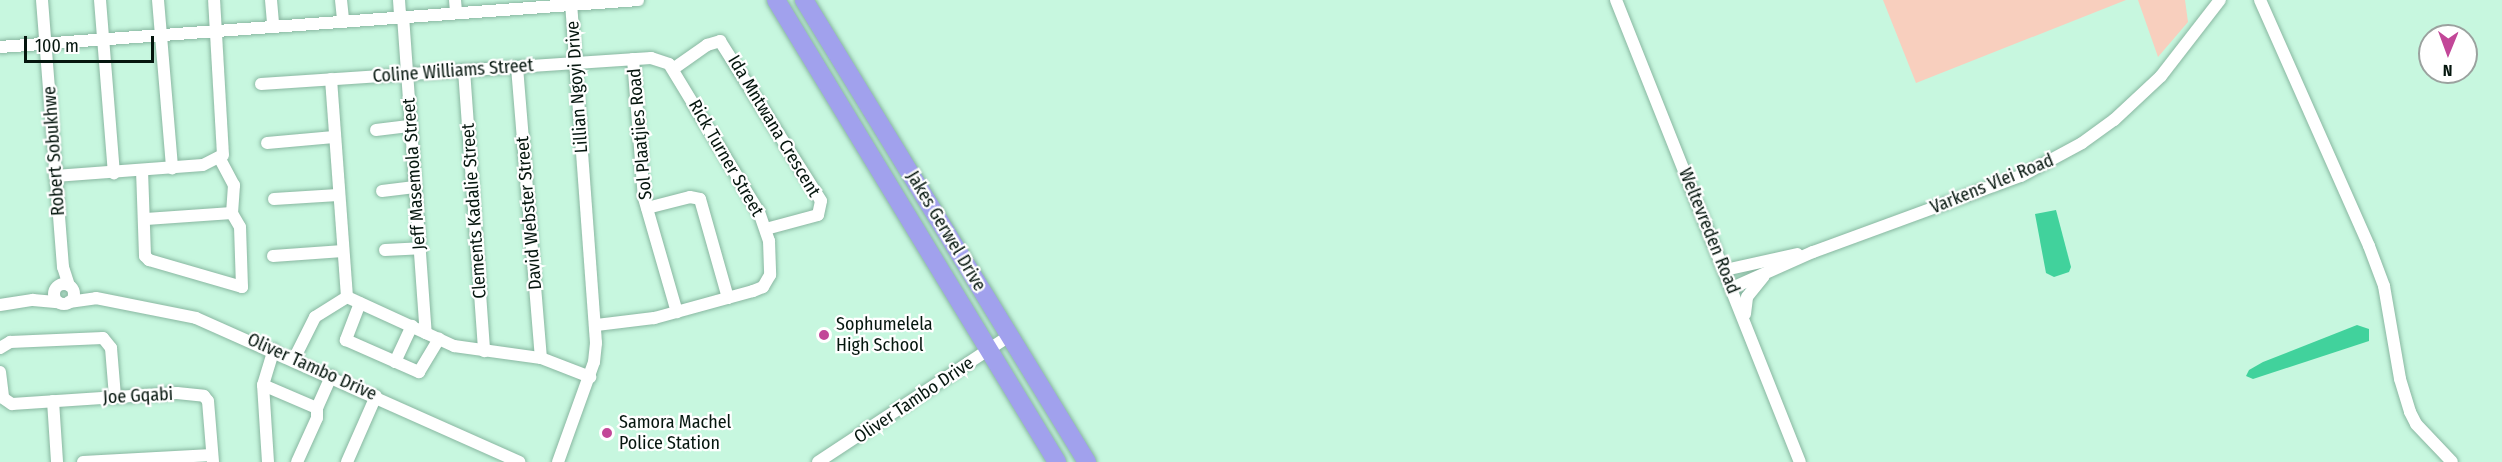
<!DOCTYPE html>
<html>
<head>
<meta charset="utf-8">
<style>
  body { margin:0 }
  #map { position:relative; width:2502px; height:462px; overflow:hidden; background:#c7f7df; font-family:"Fira Sans Condensed",sans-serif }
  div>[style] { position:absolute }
  .green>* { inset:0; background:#f8cfbe }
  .water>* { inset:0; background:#41d29c }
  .roads { filter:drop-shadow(0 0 2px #89b7a1) drop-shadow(0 0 2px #89b7a1) }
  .minor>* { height:12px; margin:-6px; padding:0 6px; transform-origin:6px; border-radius:6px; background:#fff }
  .minor>.ring { margin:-6px; padding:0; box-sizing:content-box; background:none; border:12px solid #fff; border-radius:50% }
  .highway>* { height:18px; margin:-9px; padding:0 9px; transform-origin:9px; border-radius:9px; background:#a1a1ed }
  .dots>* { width:16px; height:16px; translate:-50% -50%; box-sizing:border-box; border:3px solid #fff; border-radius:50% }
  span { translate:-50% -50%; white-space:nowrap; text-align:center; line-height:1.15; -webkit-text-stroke:4.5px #fff; paint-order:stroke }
  .street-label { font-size:18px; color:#05160e }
  .poi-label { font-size:18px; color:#05160e }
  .left { translate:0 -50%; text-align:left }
  .north { position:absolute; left:2418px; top:24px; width:60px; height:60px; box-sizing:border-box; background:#fff; border:2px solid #9ba29f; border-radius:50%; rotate:181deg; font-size:16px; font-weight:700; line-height:24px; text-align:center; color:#05160e }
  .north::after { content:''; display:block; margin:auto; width:21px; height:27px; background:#c24798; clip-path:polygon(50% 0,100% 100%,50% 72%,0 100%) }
  .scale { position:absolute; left:24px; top:36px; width:130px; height:27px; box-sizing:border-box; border:3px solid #05160e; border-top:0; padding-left:8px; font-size:18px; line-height:21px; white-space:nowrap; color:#05160e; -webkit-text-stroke:4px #fff; paint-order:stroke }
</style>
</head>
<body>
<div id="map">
  <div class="green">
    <div style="clip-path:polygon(1883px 0,2126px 0,1916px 83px)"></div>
    <div style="clip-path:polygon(2138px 0,2185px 0,2188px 22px,2158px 57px)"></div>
  </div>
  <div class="water">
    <div style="clip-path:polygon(2056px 210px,2071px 267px,2069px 272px,2054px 277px,2046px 273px,2035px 214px)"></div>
    <div style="clip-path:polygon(2357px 325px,2369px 329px,2369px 341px,2253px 379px,2246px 376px,2249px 370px,2263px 362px)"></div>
  </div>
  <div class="roads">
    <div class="minor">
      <div style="left:42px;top:0;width:268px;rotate:85.5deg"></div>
      <div style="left:63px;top:267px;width:19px;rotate:72deg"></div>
      <div style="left:100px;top:0;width:174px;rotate:85.4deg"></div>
      <div style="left:158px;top:0;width:169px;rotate:85.2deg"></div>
      <div style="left:271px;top:0;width:25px;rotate:85deg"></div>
      <div style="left:341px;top:0;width:20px;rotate:84deg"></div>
      <div style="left:399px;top:0;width:16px;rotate:86deg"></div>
      <div style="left:455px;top:0;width:12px;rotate:85deg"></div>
      <div style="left:1616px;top:0;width:497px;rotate:68.3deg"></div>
      <div style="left:2260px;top:0;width:269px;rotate:66.1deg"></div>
      <div style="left:2369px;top:246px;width:43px;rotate:69.4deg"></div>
      <div style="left:2384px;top:286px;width:94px;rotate:80.2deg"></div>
      <div style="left:2400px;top:379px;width:34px;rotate:73deg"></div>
      <div style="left:2410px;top:412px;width:13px;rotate:63deg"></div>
      <div style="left:2416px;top:424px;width:52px;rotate:46.5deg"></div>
      <div style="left:403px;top:16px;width:318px;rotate:85.9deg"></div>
      <div style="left:0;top:47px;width:640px;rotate:-4.21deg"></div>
      <div style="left:633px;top:59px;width:139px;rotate:85.5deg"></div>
      <div style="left:644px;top:198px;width:119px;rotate:73.9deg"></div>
      <div style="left:517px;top:67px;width:292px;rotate:85.3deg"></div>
      <div style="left:673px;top:69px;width:42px;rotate:-35.2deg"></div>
      <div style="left:707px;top:45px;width:14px;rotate:-17deg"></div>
      <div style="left:720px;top:41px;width:189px;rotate:57.7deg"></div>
      <div style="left:821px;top:201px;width:14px;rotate:102deg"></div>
      <div style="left:818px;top:215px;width:54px;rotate:164.9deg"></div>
      <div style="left:464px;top:70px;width:282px;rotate:85.9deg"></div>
      <div style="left:331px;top:79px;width:219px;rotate:85.8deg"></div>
      <div style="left:261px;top:84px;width:391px;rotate:-3.8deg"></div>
      <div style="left:651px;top:58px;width:19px;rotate:18deg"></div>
      <div style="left:669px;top:64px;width:173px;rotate:58.7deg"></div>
      <div style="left:759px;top:212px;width:31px;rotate:71deg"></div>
      <div style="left:769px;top:241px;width:34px;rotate:88deg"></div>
      <div style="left:770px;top:275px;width:14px;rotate:120deg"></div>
      <div style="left:763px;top:287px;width:11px;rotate:158deg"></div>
      <div style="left:753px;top:291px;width:103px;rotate:164.7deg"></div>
      <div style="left:654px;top:318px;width:58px;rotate:173.1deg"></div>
      <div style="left:376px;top:130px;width:35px;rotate:-7deg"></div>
      <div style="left:267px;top:143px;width:67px;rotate:-5.1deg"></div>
      <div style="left:220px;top:159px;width:30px;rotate:62deg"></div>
      <div style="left:234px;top:185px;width:28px;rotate:94deg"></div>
      <div style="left:142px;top:170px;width:86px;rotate:88deg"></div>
      <div style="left:145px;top:256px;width:6px;rotate:45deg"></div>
      <div style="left:149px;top:260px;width:97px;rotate:16.2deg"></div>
      <div style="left:242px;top:287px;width:60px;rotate:-91.9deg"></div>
      <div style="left:240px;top:227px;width:16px;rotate:-120deg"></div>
      <div style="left:55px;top:176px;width:148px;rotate:-4.3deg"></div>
      <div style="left:203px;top:165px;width:22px;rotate:-27deg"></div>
      <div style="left:223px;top:155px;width:155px;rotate:-93.3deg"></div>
      <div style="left:382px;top:191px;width:33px;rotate:-7deg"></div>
      <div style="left:274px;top:199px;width:64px;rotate:-3.6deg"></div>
      <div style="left:647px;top:208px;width:44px;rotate:-14.3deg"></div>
      <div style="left:690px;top:197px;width:10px;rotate:11deg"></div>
      <div style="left:700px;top:199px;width:103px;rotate:74.2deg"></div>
      <div style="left:146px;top:219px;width:86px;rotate:-4deg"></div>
      <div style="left:385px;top:250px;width:35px;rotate:-3deg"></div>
      <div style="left:273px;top:256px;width:70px;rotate:-4.1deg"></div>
      <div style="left:1725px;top:270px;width:74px;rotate:-12.5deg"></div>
      <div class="ring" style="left:54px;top:284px;width:8px;height:8px"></div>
      <div style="left:1732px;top:288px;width:89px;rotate:-24deg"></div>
      <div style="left:1813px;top:252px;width:221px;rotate:-20.1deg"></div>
      <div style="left:2021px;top:176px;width:69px;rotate:-28.4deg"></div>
      <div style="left:2082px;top:143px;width:39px;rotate:-36deg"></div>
      <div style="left:2114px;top:120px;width:64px;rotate:-43.1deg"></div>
      <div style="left:2161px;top:76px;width:96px;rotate:-52.2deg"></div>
      <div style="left:347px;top:297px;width:118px;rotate:24.6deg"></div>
      <div style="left:454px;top:346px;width:88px;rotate:7.9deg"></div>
      <div style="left:541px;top:358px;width:53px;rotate:21.2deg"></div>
      <div style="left:69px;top:302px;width:27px;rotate:-8deg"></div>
      <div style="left:96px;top:298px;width:102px;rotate:11.3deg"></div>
      <div style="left:196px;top:318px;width:354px;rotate:24deg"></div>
      <div style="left:360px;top:303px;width:40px;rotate:111deg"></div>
      <div style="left:346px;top:340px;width:80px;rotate:23.7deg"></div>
      <div style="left:419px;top:372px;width:39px;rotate:-59deg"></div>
      <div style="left:0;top:305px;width:33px;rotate:-9deg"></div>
      <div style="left:33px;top:300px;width:25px;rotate:5deg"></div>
      <div style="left:1745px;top:314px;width:17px;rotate:-83deg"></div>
      <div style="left:1747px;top:297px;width:26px;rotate:-51deg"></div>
      <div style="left:0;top:348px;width:12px;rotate:-31deg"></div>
      <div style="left:10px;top:342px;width:93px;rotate:-2.5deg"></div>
      <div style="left:103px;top:338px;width:13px;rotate:51deg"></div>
      <div style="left:111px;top:348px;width:49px;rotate:85.3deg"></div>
      <div style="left:294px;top:359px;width:47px;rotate:-63.4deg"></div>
      <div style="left:315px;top:317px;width:38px;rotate:-32deg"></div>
      <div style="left:395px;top:362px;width:40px;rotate:-65deg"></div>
      <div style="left:0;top:372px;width:26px;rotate:83deg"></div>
      <div style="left:3px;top:398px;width:11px;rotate:34deg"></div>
      <div style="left:12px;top:404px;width:165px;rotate:-3.8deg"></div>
      <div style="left:177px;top:393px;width:27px;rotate:6deg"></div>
      <div style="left:204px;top:396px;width:6px;rotate:51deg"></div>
      <div style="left:208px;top:401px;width:61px;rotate:85.3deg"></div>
      <div style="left:263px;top:385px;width:59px;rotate:23.1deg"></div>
      <div style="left:317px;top:408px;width:10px;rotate:90deg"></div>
      <div style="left:317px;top:418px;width:48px;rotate:114.4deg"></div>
      <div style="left:53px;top:401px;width:61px;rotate:86.2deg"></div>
      <div style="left:317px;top:408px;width:35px;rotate:-66deg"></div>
      <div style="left:83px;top:462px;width:129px;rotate:-3.1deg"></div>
      <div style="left:268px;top:462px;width:77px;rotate:-93.7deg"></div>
      <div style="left:263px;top:385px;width:37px;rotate:-73deg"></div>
      <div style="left:347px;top:462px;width:72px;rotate:-66.3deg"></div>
      <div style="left:558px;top:462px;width:106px;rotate:-70.2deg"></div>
      <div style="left:594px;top:362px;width:19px;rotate:-84deg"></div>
      <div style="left:596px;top:343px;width:344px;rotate:-94.2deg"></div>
      <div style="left:818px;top:462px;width:229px;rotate:-33.4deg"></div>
    </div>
    <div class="highway">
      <div style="left:776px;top:0;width:541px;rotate:58.69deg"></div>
      <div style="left:804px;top:0;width:542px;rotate:58.51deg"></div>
    </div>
  </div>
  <div class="dots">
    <div style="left:824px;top:335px;background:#c24798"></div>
    <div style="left:607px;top:433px;background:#c24798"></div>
  </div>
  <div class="street-label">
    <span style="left:453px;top:71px;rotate:-4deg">Coline Williams Street</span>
    <span style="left:577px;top:87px;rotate:-94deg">Lillian Ngoyi Drive</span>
    <span style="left:774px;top:126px;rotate:59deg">Ida Mntwana Crescent</span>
    <span style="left:640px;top:134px;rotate:-95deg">Sol Plaatjies Road</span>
    <span style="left:54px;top:151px;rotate:-94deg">Robert Sobukhwe</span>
    <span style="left:726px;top:158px;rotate:60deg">Rick Turner Street</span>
    <span style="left:414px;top:174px;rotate:-94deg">Jeff Masemola Street</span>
    <span style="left:1992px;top:184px;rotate:-22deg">Varkens Vlei Road</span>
    <span style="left:474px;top:211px;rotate:-94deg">Clements Kadalie Street</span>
    <span style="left:529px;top:213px;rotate:-95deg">David Webster Street</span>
    <span style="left:946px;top:231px;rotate:59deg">Jakes Gerwel Drive</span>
    <span style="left:1709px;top:231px;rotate:68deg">Weltevreden Road</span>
    <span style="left:312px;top:367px;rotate:24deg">Oliver Tambo Drive</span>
    <span style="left:138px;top:396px;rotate:-3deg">Joe Gqabi</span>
    <span style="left:914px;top:400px;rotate:-34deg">Oliver Tambo Drive</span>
  </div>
  <div class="poi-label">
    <span class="left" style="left:836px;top:335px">Sophumelela<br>High School</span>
    <span class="left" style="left:619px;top:433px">Samora Machel<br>Police Station</span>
  </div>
  <div class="north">N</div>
  <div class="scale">100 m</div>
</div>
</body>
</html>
